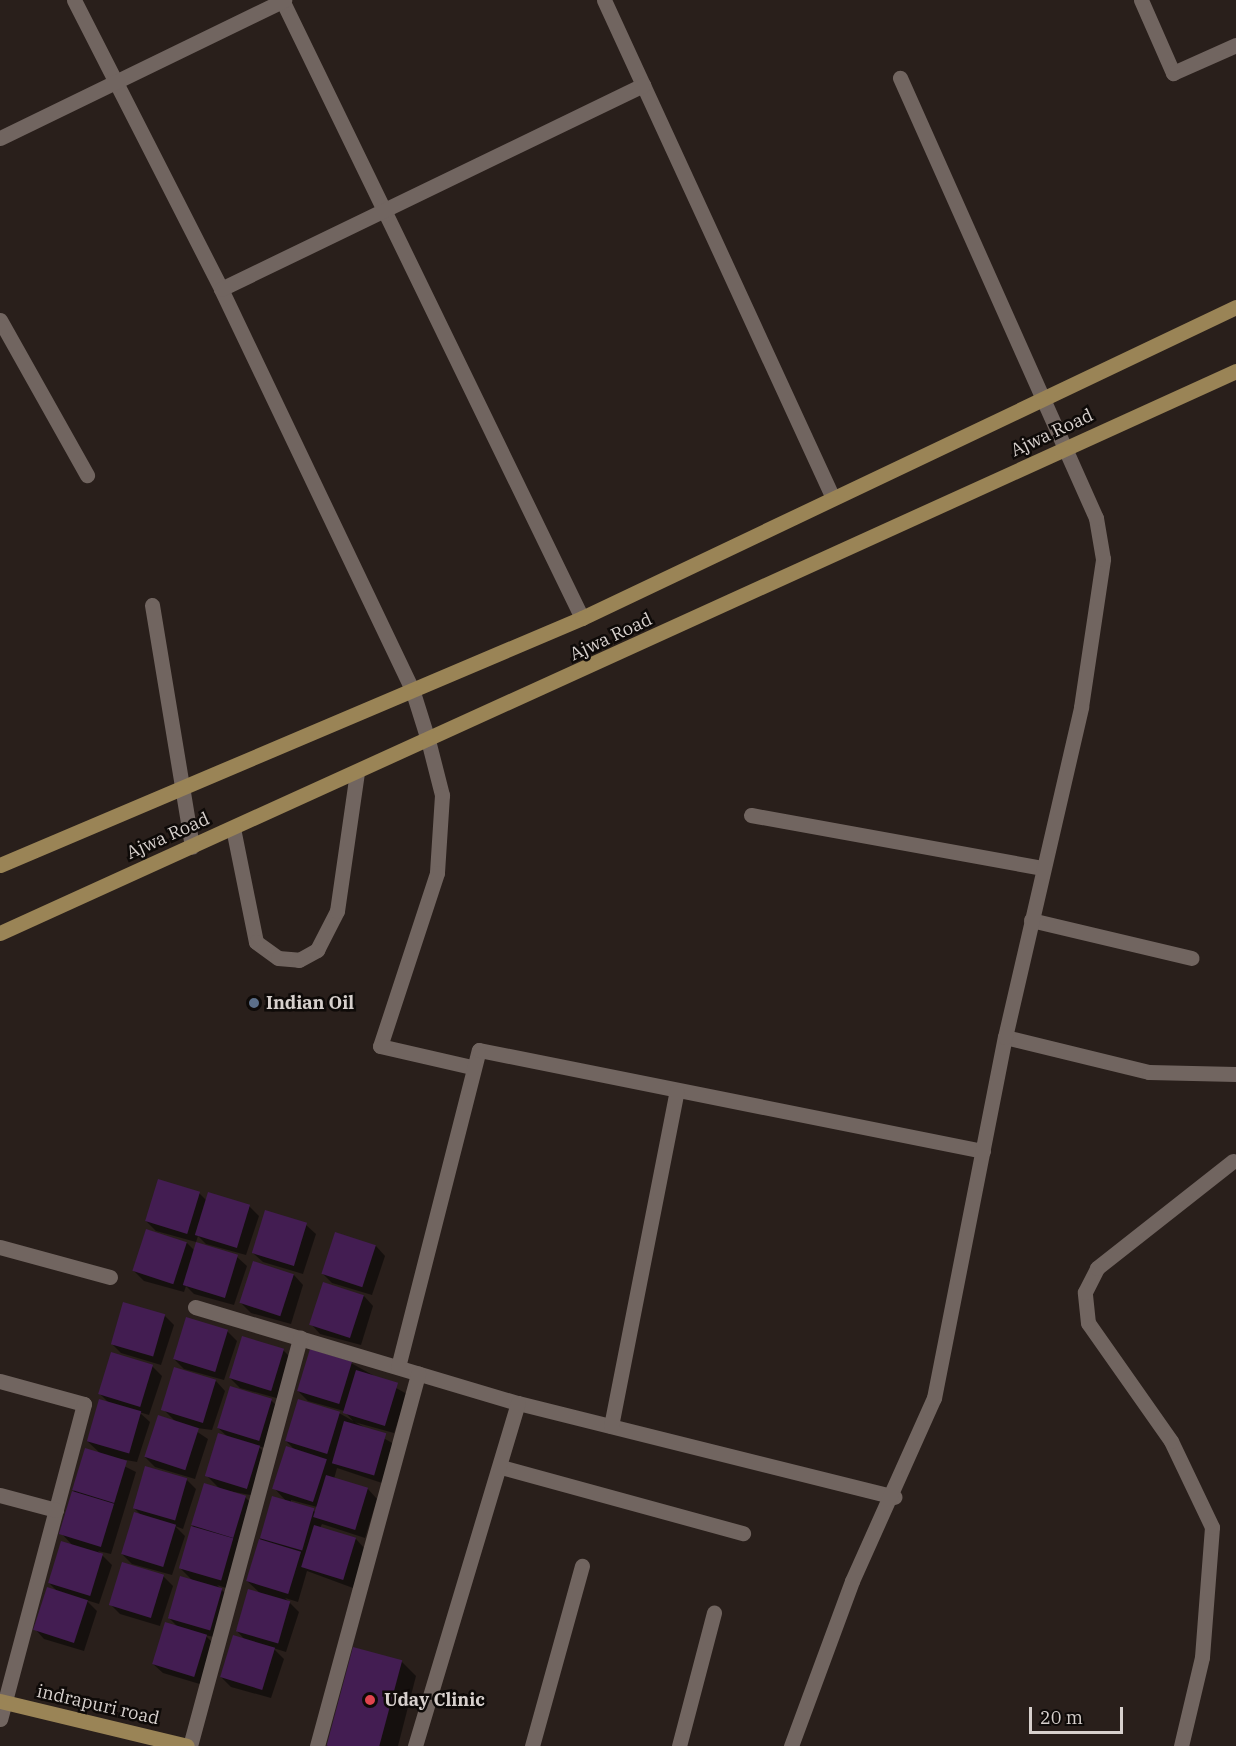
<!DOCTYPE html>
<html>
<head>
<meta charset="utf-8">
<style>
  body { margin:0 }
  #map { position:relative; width:1236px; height:1746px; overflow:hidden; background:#291f1b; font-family:"IBM Plex Serif",serif }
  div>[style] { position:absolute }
  .shadow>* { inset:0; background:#0007 }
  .building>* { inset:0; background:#431d52; transform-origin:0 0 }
  .minor>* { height:15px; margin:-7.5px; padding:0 7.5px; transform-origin:7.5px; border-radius:7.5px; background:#716560 }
  .major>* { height:15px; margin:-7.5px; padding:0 7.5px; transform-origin:7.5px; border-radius:7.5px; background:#9a8456 }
  .dots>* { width:16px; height:16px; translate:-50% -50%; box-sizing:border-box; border:3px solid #0e0a08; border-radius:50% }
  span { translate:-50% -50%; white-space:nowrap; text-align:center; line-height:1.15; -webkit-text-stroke:5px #0e0a08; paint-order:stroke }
  .street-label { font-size:18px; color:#d7d0cd }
  .poi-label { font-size:18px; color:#d7d0cd; font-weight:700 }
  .left { translate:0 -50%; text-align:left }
  .scale { position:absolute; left:1029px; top:1707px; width:94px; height:27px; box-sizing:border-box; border:3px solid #d7d0cd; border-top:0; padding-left:8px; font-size:18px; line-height:21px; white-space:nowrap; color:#d7d0cd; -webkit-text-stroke:4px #0e0a08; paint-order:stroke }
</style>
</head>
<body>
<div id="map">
  <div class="shadow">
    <div style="clip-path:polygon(199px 1193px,207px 1201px,249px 1206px,259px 1216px,246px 1255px,206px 1244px,198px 1236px,196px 1242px,156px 1231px,146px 1221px)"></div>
    <div style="clip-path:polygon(306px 1225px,316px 1234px,303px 1274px,263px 1262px,253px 1253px)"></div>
    <div style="clip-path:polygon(147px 1231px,187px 1243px,195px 1251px,237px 1257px,247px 1266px,234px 1305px,194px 1294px,186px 1286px,184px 1292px,144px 1281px,134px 1271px)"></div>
    <div style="clip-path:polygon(376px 1246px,385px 1256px,372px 1295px,332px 1283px,323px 1274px)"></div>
    <div style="clip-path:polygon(254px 1263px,294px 1275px,303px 1285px,291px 1324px,251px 1313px,241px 1303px)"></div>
    <div style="clip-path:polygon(364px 1296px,373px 1306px,361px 1345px,320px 1334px,311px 1324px)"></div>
    <div style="clip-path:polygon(164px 1315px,174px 1325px,161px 1365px,121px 1353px,111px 1343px)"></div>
    <div style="clip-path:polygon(227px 1331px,237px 1341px,224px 1380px,184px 1369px,174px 1359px)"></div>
    <div style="clip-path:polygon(283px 1350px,293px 1360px,280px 1399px,240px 1388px,230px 1378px)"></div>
    <div style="clip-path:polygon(351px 1363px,407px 1394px,394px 1433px,354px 1422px,344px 1411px,308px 1401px,298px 1391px)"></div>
    <div style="clip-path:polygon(152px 1366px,162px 1376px,149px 1415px,139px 1412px,150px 1422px,137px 1462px,104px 1456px,136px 1472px,111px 1554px,98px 1551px,112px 1565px,99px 1604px,86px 1600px,97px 1611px,84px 1651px,44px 1639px,35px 1629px,59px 1593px,49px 1583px,74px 1547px,61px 1533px,86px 1450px,101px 1454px,87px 1441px,110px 1404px,99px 1393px)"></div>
    <div style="clip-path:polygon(216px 1381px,225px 1391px,212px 1430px,190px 1427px,208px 1439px,195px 1479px,155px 1467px,145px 1457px,176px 1422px,163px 1409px)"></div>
    <div style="clip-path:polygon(271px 1400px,281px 1410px,268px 1449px,258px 1446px,269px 1457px,256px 1496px,223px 1490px,245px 1497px,255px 1507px,229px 1589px,217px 1585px,231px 1599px,218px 1638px,205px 1635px,216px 1646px,203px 1685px,163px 1673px,153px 1664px,178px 1627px,168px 1617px,193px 1581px,180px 1568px,205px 1484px,220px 1489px,206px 1475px,229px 1438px,218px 1428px)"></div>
    <div style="clip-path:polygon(evenodd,339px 1413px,394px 1444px,382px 1483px,337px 1468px,334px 1479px,368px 1489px,377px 1499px,365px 1538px,322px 1524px,320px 1528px,356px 1539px,365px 1549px,353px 1588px,307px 1571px,298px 1602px,285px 1598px,299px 1612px,286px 1652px,273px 1648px,284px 1659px,271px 1698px,231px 1687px,221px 1677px,246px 1641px,236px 1630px,261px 1594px,247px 1581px,273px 1498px,287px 1502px,274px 1488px,296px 1451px,286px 1441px,339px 1413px,291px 1500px,317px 1507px,316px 1512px,291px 1503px,291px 1500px)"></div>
    <div style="clip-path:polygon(186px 1479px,196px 1489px,183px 1529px,175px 1526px,185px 1536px,172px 1575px,132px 1564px,122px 1554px,142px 1516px,133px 1507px)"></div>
    <div style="clip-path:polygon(163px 1576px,173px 1586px,160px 1626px,120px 1614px,110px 1604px)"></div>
    <div style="clip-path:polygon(401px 1661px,416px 1676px,398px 1746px,329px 1746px)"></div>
  </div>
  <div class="building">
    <div style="left:158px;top:1179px;width:44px;height:44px;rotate:17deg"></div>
    <div style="left:208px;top:1192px;width:44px;height:45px;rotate:17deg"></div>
    <div style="left:265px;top:1210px;width:44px;height:45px;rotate:17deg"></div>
    <div style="left:146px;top:1229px;width:43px;height:44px;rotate:18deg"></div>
    <div style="left:335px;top:1232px;width:43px;height:44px;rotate:18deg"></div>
    <div style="left:196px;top:1242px;width:44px;height:45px;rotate:17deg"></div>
    <div style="left:253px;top:1261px;width:43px;height:44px;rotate:18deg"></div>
    <div style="left:323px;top:1282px;width:43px;height:45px;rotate:18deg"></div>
    <div style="left:123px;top:1302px;width:44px;height:44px;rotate:16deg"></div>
    <div style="left:186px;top:1317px;width:44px;height:44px;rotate:17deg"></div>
    <div style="left:242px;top:1336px;width:44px;height:44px;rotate:17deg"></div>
    <div style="left:310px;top:1349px;width:44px;height:44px;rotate:17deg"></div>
    <div style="left:111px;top:1352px;width:44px;height:44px;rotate:17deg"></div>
    <div style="left:174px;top:1367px;width:44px;height:45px;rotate:17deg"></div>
    <div style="left:356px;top:1370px;width:44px;height:45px;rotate:17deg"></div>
    <div style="left:230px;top:1386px;width:44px;height:44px;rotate:17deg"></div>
    <div style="left:99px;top:1399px;width:44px;height:44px;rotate:16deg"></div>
    <div style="left:298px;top:1399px;width:44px;height:44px;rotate:17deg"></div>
    <div style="left:158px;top:1415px;width:43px;height:44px;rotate:18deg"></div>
    <div style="left:344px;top:1421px;width:44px;height:44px;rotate:16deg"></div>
    <div style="left:218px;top:1433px;width:44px;height:45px;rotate:17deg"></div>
    <div style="left:286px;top:1446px;width:43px;height:45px;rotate:18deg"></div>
    <div style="left:85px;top:1448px;width:44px;height:44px;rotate:17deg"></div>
    <div style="left:145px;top:1466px;width:44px;height:44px;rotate:16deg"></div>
    <div style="left:326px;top:1475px;width:44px;height:44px;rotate:17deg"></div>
    <div style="left:204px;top:1483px;width:44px;height:44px;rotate:17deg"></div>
    <div style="left:72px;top:1491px;width:44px;height:45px;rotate:17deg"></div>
    <div style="left:272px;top:1496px;width:44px;height:44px;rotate:16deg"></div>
    <div style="left:134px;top:1512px;width:44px;height:44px;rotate:17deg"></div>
    <div style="left:314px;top:1525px;width:44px;height:44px;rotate:17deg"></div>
    <div style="left:191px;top:1526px;width:44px;height:44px;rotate:16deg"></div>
    <div style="left:259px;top:1539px;width:44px;height:44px;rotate:17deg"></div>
    <div style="left:61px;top:1541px;width:44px;height:44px;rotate:17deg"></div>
    <div style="left:122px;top:1562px;width:44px;height:45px;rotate:17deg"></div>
    <div style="left:180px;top:1576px;width:44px;height:44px;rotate:16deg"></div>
    <div style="left:47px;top:1587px;width:43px;height:45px;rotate:18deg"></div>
    <div style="left:248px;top:1589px;width:44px;height:44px;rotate:16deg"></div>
    <div style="left:165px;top:1622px;width:44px;height:44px;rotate:17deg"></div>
    <div style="left:233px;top:1635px;width:44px;height:44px;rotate:17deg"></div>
    <div style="left:353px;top:1647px;width:51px;height:102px;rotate:15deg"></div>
  </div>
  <div class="minor">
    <div style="left:74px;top:0;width:324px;rotate:63deg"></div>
    <div style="left:221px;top:289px;width:443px;rotate:64.5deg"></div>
    <div style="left:412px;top:689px;width:53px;rotate:72.6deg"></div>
    <div style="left:428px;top:740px;width:57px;rotate:75.7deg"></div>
    <div style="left:442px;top:795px;width:78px;rotate:93.7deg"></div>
    <div style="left:437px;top:873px;width:182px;rotate:108.2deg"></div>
    <div style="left:380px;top:1046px;width:94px;rotate:12.9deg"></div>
    <div style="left:282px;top:0;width:687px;rotate:64.11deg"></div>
    <div style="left:604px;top:0;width:548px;rotate:65.31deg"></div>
    <div style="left:1141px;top:0;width:80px;rotate:66.3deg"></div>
    <div style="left:1173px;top:73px;width:69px;rotate:-24deg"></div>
    <div style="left:0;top:138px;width:316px;rotate:-25.9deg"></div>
    <div style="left:221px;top:289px;width:469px;rotate:-25.8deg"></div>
    <div style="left:0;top:320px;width:178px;rotate:60.7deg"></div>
    <div style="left:152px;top:605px;width:245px;rotate:80.6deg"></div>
    <div style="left:751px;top:815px;width:297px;rotate:10.3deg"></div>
    <div style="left:233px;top:828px;width:116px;rotate:78.6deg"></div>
    <div style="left:256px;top:942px;width:27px;rotate:36deg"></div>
    <div style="left:278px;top:958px;width:21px;rotate:5deg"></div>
    <div style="left:299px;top:960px;width:21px;rotate:-29deg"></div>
    <div style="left:317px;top:950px;width:44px;rotate:-62.9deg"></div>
    <div style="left:337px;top:911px;width:140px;rotate:-81.8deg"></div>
    <div style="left:1031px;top:920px;width:165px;rotate:13.3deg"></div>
    <div style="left:1005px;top:1037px;width:148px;rotate:13.7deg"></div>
    <div style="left:1149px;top:1072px;width:87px;rotate:1.3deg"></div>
    <div style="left:0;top:1247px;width:114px;rotate:15.3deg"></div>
    <div style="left:195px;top:1307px;width:337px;rotate:16.6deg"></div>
    <div style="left:518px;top:1403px;width:388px;rotate:14deg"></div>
    <div style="left:398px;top:1367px;width:327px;rotate:-75.7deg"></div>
    <div style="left:479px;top:1050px;width:514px;rotate:11.33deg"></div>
    <div style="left:0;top:1381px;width:87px;rotate:15.3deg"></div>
    <div style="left:84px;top:1404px;width:326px;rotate:104.9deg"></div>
    <div style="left:611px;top:1426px;width:341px;rotate:-78.9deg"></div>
    <div style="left:501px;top:1467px;width:251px;rotate:15.3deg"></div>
    <div style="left:0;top:1495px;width:58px;rotate:15deg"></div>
    <div style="left:190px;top:1746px;width:423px;rotate:-74.9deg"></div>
    <div style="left:317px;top:1746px;width:386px;rotate:-74.8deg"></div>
    <div style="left:415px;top:1746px;width:358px;rotate:-73.3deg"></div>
    <div style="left:532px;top:1746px;width:187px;rotate:-74.5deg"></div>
    <div style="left:679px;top:1746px;width:138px;rotate:-75.3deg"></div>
    <div style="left:791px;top:1746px;width:176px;rotate:-69.7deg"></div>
    <div style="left:852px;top:1581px;width:201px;rotate:-65.9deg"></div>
    <div style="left:934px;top:1398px;width:368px;rotate:-78.9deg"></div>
    <div style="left:1005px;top:1037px;width:339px;rotate:-77deg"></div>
    <div style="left:1081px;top:707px;width:150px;rotate:-81.5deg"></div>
    <div style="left:1103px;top:559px;width:42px;rotate:-99.7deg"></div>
    <div style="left:1096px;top:518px;width:482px;rotate:-114deg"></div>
    <div style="left:1181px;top:1746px;width:91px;rotate:-76.7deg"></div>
    <div style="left:1202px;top:1657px;width:130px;rotate:-85.6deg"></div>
    <div style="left:1212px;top:1527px;width:95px;rotate:-115.5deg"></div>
    <div style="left:1171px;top:1441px;width:144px;rotate:-125.1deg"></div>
    <div style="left:1088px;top:1323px;width:31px;rotate:-96deg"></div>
    <div style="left:1085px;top:1292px;width:27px;rotate:-63deg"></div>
    <div style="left:1097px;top:1268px;width:173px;rotate:-38.2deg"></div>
  </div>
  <div class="major">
    <div style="left:0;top:865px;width:632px;rotate:-23deg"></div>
    <div style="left:582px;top:618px;width:724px;rotate:-25.43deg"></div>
    <div style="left:0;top:933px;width:1358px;rotate:-24.45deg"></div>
    <div style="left:0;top:1701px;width:192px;rotate:13.5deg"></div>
  </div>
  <div class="dots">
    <div style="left:254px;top:1003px;background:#5c6f8a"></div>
    <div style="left:370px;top:1700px;background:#e0444e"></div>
  </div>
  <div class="street-label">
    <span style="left:1052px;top:433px;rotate:-25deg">Ajwa Road</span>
    <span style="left:611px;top:637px;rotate:-25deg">Ajwa Road</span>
    <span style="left:168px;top:836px;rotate:-24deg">Ajwa Road</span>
    <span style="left:98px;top:1705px;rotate:13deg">indrapuri road</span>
  </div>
  <div class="poi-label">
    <span class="left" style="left:266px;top:1003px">Indian Oil</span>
    <span class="left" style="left:384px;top:1700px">Uday Clinic</span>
  </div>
  <div class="scale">20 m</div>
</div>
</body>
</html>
